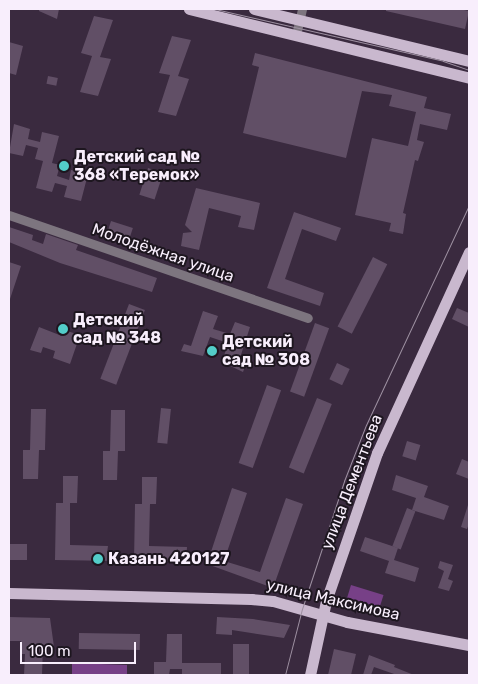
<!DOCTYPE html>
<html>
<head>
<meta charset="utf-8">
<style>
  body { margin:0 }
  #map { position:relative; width:478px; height:684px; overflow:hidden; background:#3a2a3f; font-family:Rubik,sans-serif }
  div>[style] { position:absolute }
  .green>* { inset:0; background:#774087; transform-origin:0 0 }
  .building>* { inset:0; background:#614f66; transform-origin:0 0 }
  .minor>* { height:9px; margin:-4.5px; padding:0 4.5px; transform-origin:4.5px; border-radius:4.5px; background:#7d757f }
  .major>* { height:11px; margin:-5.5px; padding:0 5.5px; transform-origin:5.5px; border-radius:5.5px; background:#c9b8ce }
  .tram>* { height:1px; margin:-0.5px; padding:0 0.5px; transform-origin:0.5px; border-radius:0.5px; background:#9e91a2 }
  .dots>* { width:14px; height:14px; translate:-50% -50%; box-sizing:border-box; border:2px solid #1d161f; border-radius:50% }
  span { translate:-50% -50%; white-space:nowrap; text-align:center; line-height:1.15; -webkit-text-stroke:4px #1d161f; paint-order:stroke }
  .poi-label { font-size:16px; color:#f8eefc; font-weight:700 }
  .left { translate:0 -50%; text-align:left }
  .street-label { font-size:16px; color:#f8eefc }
  .frame { position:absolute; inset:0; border:10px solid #f8eefc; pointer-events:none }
  .scale { position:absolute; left:20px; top:642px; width:116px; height:22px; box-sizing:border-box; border:2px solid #f8eefc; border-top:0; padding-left:6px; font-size:15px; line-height:18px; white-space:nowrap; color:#f8eefc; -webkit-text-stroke:4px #1d161f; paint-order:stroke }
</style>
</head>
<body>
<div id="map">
  <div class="green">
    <div style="left:351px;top:585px;width:34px;height:13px;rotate:17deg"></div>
    <div style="clip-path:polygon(72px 663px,127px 665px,127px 675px,72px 675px)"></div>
  </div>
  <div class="building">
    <div style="clip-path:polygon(39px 9px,59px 9px,57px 19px,39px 11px)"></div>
    <div style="clip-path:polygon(386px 9px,459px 9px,469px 11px,465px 29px,386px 11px)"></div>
    <div style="clip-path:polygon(94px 16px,113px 20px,100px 57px,111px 59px,98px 96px,80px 92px,92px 56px,81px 53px)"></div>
    <div style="clip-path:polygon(172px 36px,191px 40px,178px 76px,189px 79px,176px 116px,158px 112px,170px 75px,159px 73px)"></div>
    <div style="clip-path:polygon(9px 42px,23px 46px,16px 75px,9px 73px)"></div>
    <div style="clip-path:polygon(255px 53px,427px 97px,424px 108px,451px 114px,447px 130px,420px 124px,417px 140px,424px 142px,418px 161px,415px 160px,403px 213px,406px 214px,403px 234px,389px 231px,391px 223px,355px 215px,372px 138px,408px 146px,416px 112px,389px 106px,392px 95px,362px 91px,346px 158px,243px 133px,259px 67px,252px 65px)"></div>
    <div style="left:48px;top:76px;width:10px;height:8px;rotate:11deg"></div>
    <div style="clip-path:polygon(14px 124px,30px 129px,28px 139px,40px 142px,42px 132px,59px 136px,52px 163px,60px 165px,57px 176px,69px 180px,71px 170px,88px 174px,81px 201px,64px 197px,67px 186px,55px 183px,52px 192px,36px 188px,43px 161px,35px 159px,38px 148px,26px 145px,23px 156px,9px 153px)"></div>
    <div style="left:148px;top:168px;width:16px;height:28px;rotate:18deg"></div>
    <div style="clip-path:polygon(196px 188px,260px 203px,254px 230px,238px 227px,241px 216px,209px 208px,199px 250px,181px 246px,183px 233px,192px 232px,185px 225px)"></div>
    <div style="clip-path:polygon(294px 212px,341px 228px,336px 241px,302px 229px,285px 279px,324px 293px,320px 306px,267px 288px)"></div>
    <div style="left:111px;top:221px;width:23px;height:10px;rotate:18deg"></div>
    <div style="clip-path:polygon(9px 227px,33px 235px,32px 240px,43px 244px,46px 234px,78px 245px,76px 250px,157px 278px,152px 292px,60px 263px,9px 242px)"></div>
    <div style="left:373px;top:257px;width:16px;height:78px;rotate:27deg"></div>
    <div style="clip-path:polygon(9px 262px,21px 266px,10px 299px,9px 299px)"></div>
    <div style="left:129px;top:304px;width:17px;height:80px;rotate:21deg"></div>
    <div style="clip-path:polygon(457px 308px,469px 313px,469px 327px,452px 319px)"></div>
    <div style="clip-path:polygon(203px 311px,218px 316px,213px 329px,230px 334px,235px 322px,250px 327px,239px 361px,246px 364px,243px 372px,222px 362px,228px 343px,210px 337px,203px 356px,181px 351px,184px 344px,191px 346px)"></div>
    <div style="left:315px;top:323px;width:15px;height:73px;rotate:20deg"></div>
    <div style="clip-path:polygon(39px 327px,62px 336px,64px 330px,80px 335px,70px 364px,53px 358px,55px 351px,43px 347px,41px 353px,30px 350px)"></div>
    <div style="left:337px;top:363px;width:14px;height:18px;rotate:25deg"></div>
    <div style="left:267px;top:385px;width:15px;height:83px;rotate:20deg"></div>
    <div style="left:317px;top:398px;width:16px;height:75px;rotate:22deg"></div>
    <div style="left:161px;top:408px;width:10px;height:35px;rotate:6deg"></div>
    <div style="clip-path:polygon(31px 409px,46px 409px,45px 450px,39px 450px,38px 479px,23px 479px,23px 450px,30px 450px)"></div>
    <div style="clip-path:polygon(111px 410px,125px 410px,125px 451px,118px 451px,117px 480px,103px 480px,103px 451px,110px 451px)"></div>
    <div style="left:407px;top:441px;width:14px;height:16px;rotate:17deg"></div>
    <div style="clip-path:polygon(462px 459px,469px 462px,469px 479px,456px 474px)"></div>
    <div style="clip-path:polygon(396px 475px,428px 486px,424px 497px,449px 506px,444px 520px,412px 510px,416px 498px,392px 490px)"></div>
    <div style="clip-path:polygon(63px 476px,78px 476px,77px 503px,70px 503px,70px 545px,108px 546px,107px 553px,118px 554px,118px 561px,55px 560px,56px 503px,63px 503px)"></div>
    <div style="clip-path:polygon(142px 477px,157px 477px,156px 504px,150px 504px,149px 546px,187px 547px,186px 562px,134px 562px,135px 504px,142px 504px)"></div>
    <div style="clip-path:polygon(232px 488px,247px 493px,224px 561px,260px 572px,286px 498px,303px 504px,273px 588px,207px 564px)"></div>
    <div style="clip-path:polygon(468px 505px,469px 524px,467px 529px,461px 527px)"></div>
    <div style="left:407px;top:508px;width:9px;height:41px;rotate:21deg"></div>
    <div style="clip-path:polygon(365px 537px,398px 548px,394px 560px,419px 568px,415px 582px,385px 573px,389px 561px,360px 551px)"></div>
    <div style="left:9px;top:544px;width:18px;height:16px"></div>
    <div style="clip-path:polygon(440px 561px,453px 565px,448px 579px,453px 581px,449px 591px,438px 588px,444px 571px,438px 568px)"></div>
    <div style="clip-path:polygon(9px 617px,50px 618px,54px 647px,43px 646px,42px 675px,24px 675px,25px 654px,21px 654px,21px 641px,9px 641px)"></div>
    <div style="clip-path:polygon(217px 617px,253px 619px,290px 625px,284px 638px,232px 630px,232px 635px,216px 634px)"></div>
    <div style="left:79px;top:633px;width:61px;height:16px;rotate:1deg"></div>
    <div style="clip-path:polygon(167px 634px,182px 634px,182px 663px,221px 663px,221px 675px,182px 675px,182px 669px,170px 669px,169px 675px,154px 675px,154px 662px,166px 662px)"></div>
    <div style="left:233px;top:644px;width:16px;height:31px"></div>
    <div style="clip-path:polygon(334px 649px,356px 654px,351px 675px,328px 675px)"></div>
    <div style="clip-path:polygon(369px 655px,395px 665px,394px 667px,414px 675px,397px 675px,374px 667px,371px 675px,363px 675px)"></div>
  </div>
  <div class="minor">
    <div style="left:296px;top:35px;width:27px;rotate:-77deg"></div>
    <div style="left:9px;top:215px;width:316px;rotate:19deg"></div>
  </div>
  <div class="major">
    <div style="left:189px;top:9px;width:288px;rotate:13.8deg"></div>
    <div style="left:254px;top:9px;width:221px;rotate:13.6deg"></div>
    <div style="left:9px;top:593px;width:242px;rotate:1.4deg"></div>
    <div style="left:251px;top:599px;width:22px;rotate:5deg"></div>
    <div style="left:273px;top:601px;width:77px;rotate:15.8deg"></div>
    <div style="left:347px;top:622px;width:124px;rotate:10.7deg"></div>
    <div style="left:310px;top:675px;width:76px;rotate:-77.8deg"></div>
    <div style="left:326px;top:601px;width:157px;rotate:-71deg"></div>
    <div style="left:377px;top:453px;width:221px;rotate:-65.4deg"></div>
  </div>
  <div class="tram">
    <div style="left:215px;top:9px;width:234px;rotate:12.8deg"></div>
    <div style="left:443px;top:61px;width:28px;rotate:19deg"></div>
    <div style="left:285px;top:675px;width:68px;rotate:-75.6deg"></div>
    <div style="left:302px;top:609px;width:135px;rotate:-71.8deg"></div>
    <div style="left:344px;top:481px;width:60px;rotate:-68.6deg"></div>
    <div style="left:366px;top:425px;width:243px;rotate:-64.9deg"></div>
  </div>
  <div class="dots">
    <div style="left:64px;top:166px;background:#53cdc9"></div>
    <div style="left:63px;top:329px;background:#53cdc9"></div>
    <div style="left:212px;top:351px;background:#53cdc9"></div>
    <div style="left:98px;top:559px;background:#53cdc9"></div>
  </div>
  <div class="poi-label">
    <span class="left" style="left:74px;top:166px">Детский сад №<br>368 «Теремок»</span>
    <span class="left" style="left:73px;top:329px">Детский<br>сад № 348</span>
    <span class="left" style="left:222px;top:351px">Детский<br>сад № 308</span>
    <span class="left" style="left:108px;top:559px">Казань 420127</span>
  </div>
  <div class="street-label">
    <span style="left:163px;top:253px;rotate:19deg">Молодёжная улица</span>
    <span style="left:352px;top:482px;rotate:-69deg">улица Дементьева</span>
    <span style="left:333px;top:600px;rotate:13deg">улица Максимова</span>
  </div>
  <div class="frame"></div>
  <div class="scale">100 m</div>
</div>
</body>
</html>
